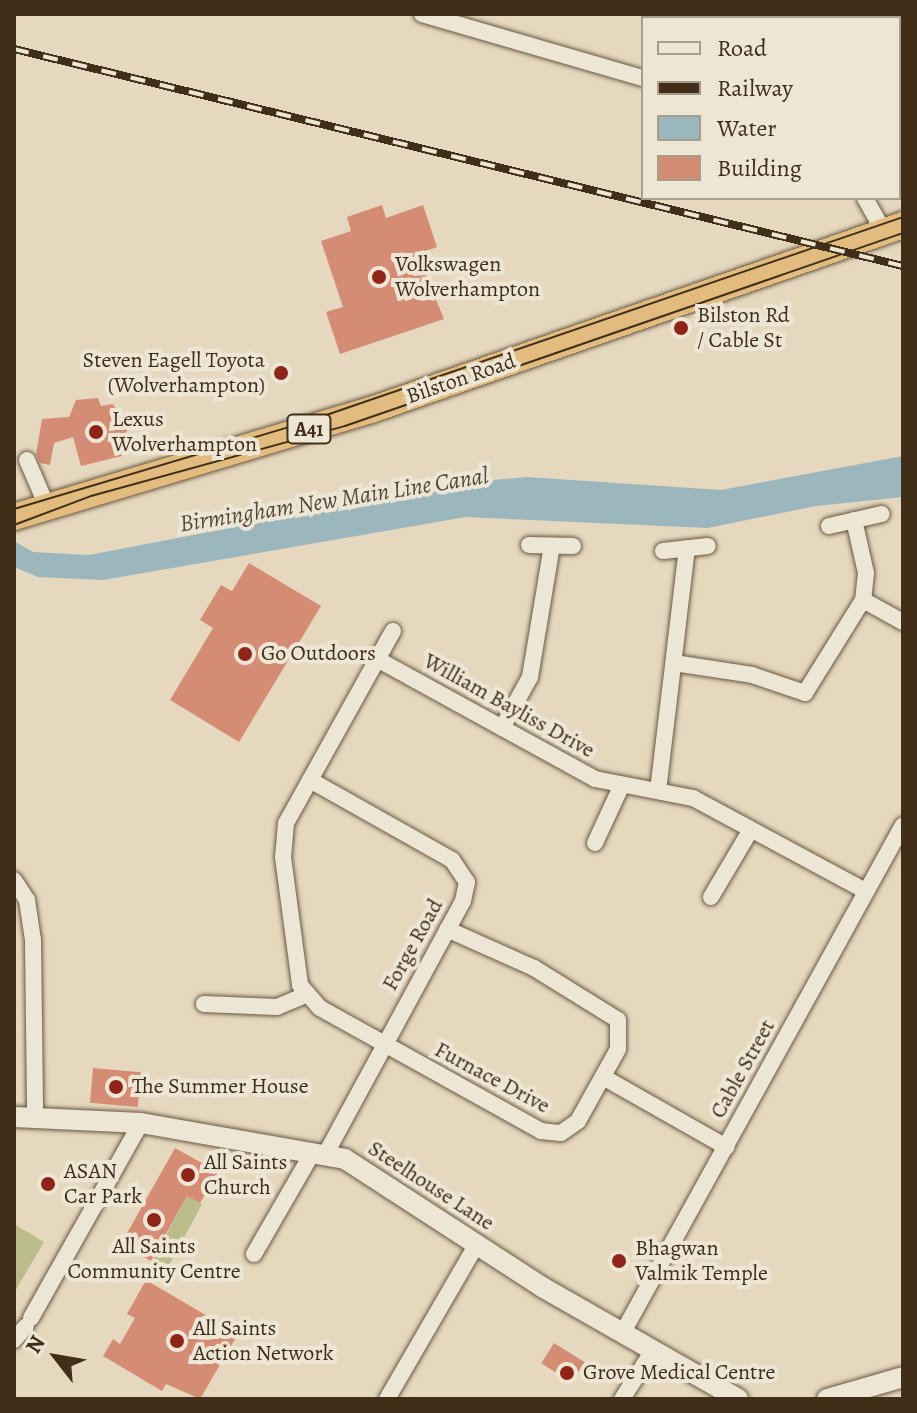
<!DOCTYPE html>
<html>
<head>
<meta charset="utf-8">
<style>
  body { margin:0 }
  #map { position:relative; width:917px; height:1413px; overflow:hidden; background:#e5d8be; font-family:Alegreya,serif }
  div>[style] { position:absolute }
  .green>* { inset:0; background:#bbbc8c; transform-origin:0 0 }
  .water>* { inset:0; background:#9bb7bd }
  .building>* { inset:0; background:#d58c75; transform-origin:0 0 }
  .roads { filter:drop-shadow(0 0 2px #695842) drop-shadow(0 0 2px #695842) }
  .minor>* { height:16px; margin:-8px; padding:0 8px; transform-origin:8px; border-radius:8px; background:#eee6d5 }
  .tertiary>* { height:20px; margin:-10px; padding:0 10px; transform-origin:10px; border-radius:10px; background:#eee6d5 }
  .trunk>* { height:26px; margin:-13px; padding:0 13px; transform-origin:13px; border-radius:13px; background:#e2bc7f }
  .tram>* { height:2px; margin:-1px; padding:0 1px; transform-origin:1px; border-radius:1px; background:#402e19 }
  .rail>* { height:8px; margin-top:-4px; transform-origin:0; background:repeating-linear-gradient(90deg,#eee6d5 0 15px,#402e19 0 30px); box-sizing:border-box; border-block:2px solid #402e19 }
  .dots>* { width:22px; height:22px; translate:-50% -50%; box-sizing:border-box; border:4px solid #eee6d5; border-radius:50% }
  span { translate:-50% -50%; white-space:nowrap; text-align:center; line-height:1.15; -webkit-text-stroke:8px #eee6d5; paint-order:stroke }
  .shield-label span { padding:2px 6px; background:#eee6d5; border:2px solid; border-radius:6px; -webkit-text-stroke-width:0 }
  .shield-label { font-size:20px; color:#402e19; font-weight:700 }
  .poi-label { font-size:22px; color:#402e19 }
  .left { translate:0 -50%; text-align:left }
  .right { translate:-100% -50%; text-align:right }
  .street-label { font-size:22px; color:#402e19 }
  .water-label { font-size:24px; color:#52493a; font-style:italic }
  .frame { position:absolute; inset:0; border:16px solid #402e19; pointer-events:none }
  .legend { position:absolute; left:641px; top:16px; width:260px; height:184px; box-sizing:border-box; background:#eee6d5; border:2px solid #a89c8a; margin:0; padding:10px 14px; list-style:none; font-size:24px; color:#402e19 }
  .legend li { display:flex; align-items:center; gap:16px; height:40px }
  .legend b { width:40px; border:2px solid #a89c8a }
  .north { position:absolute; left:16px; top:1317px; width:80px; height:80px; -webkit-text-stroke:6px #eee6d5; paint-order:stroke; rotate:301deg; font-size:22px; font-weight:700; line-height:32px; text-align:center; color:#402e19 }
  .north::after { content:''; display:block; margin:auto; width:28px; height:36px; background:#402e19; clip-path:polygon(50% 0,100% 100%,50% 72%,0 100%) }
</style>
</head>
<body>
<div id="map">
  <div class="green">
    <div style="left:187px;top:1196px;width:17px;height:74px;rotate:28deg"></div>
    <div style="clip-path:polygon(14px 1224px,44px 1242px,14px 1293px)"></div>
  </div>
  <div class="water">
    <div style="clip-path:polygon(903px 456px,903px 497px,816px 506px,708px 528px,466px 517px,103px 580px,38px 577px,14px 567px,14px 541px,33px 552px,89px 555px,469px 482px,527px 477px,721px 490px)"></div>
  </div>
  <div class="building">
    <div style="clip-path:polygon(382px 205px,386px 218px,423px 205px,437px 247px,417px 254px,444px 319px,340px 354px,326px 312px,343px 307px,321px 241px,351px 231px,347px 217px)"></div>
    <div style="clip-path:polygon(98px 398px,101px 406px,113px 404px,127px 427px,126px 455px,81px 466px,73px 437px,54px 443px,50px 465px,40px 463px,36px 454px,42px 419px,69px 417px,76px 400px)"></div>
    <div style="clip-path:polygon(249px 563px,321px 606px,239px 742px,170px 700px,213px 628px,200px 620px,221px 585px,232px 591px)"></div>
    <div style="left:93px;top:1068px;width:48px;height:35px;rotate:5deg"></div>
    <div style="clip-path:polygon(175px 1148px,218px 1172px,200px 1203px,187px 1196px,151px 1261px,121px 1244px)"></div>
    <div style="clip-path:polygon(146px 1280px,238px 1334px,200px 1399px,166px 1384px,162px 1391px,103px 1356px,113px 1339px,120px 1344px,135px 1318px,127px 1314px)"></div>
    <div style="left:554px;top:1343px;width:36px;height:24px;rotate:32deg"></div>
  </div>
  <div class="roads">
    <div class="minor">
      <div style="left:422px;top:14px;width:230px;rotate:16.2deg"></div>
      <div style="left:865px;top:198px;width:38px;rotate:61deg"></div>
      <div style="left:27px;top:460px;width:48px;rotate:66.6deg"></div>
      <div style="left:854px;top:520px;width:54px;rotate:77.2deg"></div>
      <div style="left:866px;top:573px;width:27px;rotate:96deg"></div>
      <div style="left:863px;top:600px;width:46px;rotate:28.8deg"></div>
      <div style="left:829px;top:526px;width:54px;rotate:-12.8deg"></div>
      <div style="left:529px;top:545px;width:44px;rotate:1.3deg"></div>
      <div style="left:663px;top:551px;width:45px;rotate:-6.3deg"></div>
      <div style="left:393px;top:631px;width:220px;rotate:119.1deg"></div>
      <div style="left:286px;top:823px;width:34px;rotate:95deg"></div>
      <div style="left:283px;top:857px;width:129px;rotate:82.4deg"></div>
      <div style="left:300px;top:985px;width:30px;rotate:49deg"></div>
      <div style="left:320px;top:1008px;width:253px;rotate:29.1deg"></div>
      <div style="left:541px;top:1131px;width:20px;rotate:6deg"></div>
      <div style="left:561px;top:1133px;width:21px;rotate:-35deg"></div>
      <div style="left:578px;top:1121px;width:82px;rotate:-60.9deg"></div>
      <div style="left:618px;top:1049px;width:29px;rotate:-90deg"></div>
      <div style="left:618px;top:1020px;width:99px;rotate:-148.2deg"></div>
      <div style="left:534px;top:968px;width:95px;rotate:-155.9deg"></div>
      <div style="left:377px;top:659px;width:249px;rotate:28.8deg"></div>
      <div style="left:595px;top:779px;width:100px;rotate:11deg"></div>
      <div style="left:693px;top:798px;width:196px;rotate:28.3deg"></div>
      <div style="left:674px;top:663px;width:79px;rotate:8.7deg"></div>
      <div style="left:752px;top:675px;width:56px;rotate:18.8deg"></div>
      <div style="left:805px;top:693px;width:110px;rotate:-58.1deg"></div>
      <div style="left:502px;top:728px;width:58px;rotate:-61.2deg"></div>
      <div style="left:530px;top:677px;width:133px;rotate:-80.5deg"></div>
      <div style="left:310px;top:780px;width:163px;rotate:29.4deg"></div>
      <div style="left:452px;top:860px;width:27px;rotate:56deg"></div>
      <div style="left:467px;top:882px;width:19px;rotate:102deg"></div>
      <div style="left:463px;top:901px;width:287px;rotate:118.5deg"></div>
      <div style="left:658px;top:791px;width:244px;rotate:-83.2deg"></div>
      <div style="left:595px;top:843px;width:60px;rotate:-65.2deg"></div>
      <div style="left:14px;top:880px;width:24px;rotate:57deg"></div>
      <div style="left:27px;top:900px;width:40px;rotate:81.5deg"></div>
      <div style="left:33px;top:940px;width:176px;rotate:89.3deg"></div>
      <div style="left:711px;top:897px;width:77px;rotate:-59.4deg"></div>
      <div style="left:204px;top:1004px;width:73px;rotate:2.4deg"></div>
      <div style="left:277px;top:1007px;width:30px;rotate:-23deg"></div>
      <div style="left:603px;top:1077px;width:142px;rotate:29.6deg"></div>
      <div style="left:254px;top:1254px;width:118px;rotate:-60deg"></div>
      <div style="left:31px;top:1318px;width:224px;rotate:-60.6deg"></div>
      <div style="left:622px;top:1334px;width:581px;rotate:-61.1deg"></div>
      <div style="left:14px;top:1340px;width:18px;rotate:-49deg"></div>
      <div style="left:387px;top:1399px;width:179px;rotate:-59.9deg"></div>
      <div style="left:622px;top:1399px;width:56px;rotate:-57.4deg"></div>
    </div>
    <div class="tertiary">
      <div style="left:14px;top:1117px;width:127px;rotate:2.7deg"></div>
      <div style="left:141px;top:1123px;width:207px;rotate:10deg"></div>
      <div style="left:345px;top:1159px;width:235px;rotate:33deg"></div>
      <div style="left:542px;top:1287px;width:226px;rotate:29.7deg"></div>
      <div style="left:827px;top:1399px;width:79px;rotate:-16.1deg"></div>
    </div>
    <div class="trunk">
      <div style="left:14px;top:517px;width:373px;rotate:-16.7deg"></div>
      <div style="left:371px;top:410px;width:563px;rotate:-19.17deg"></div>
    </div>
  </div>
  <div class="tram">
    <div style="left:14px;top:509px;width:305px;rotate:-16.6deg"></div>
    <div style="left:306px;top:422px;width:631px;rotate:-18.95deg"></div>
    <div style="left:14px;top:525px;width:82px;rotate:-20.6deg"></div>
    <div style="left:91px;top:496px;width:263px;rotate:-15.4deg"></div>
    <div style="left:345px;top:426px;width:590px;rotate:-19.08deg"></div>
  </div>
  <div class="rail">
    <div style="left:14px;top:49px;width:915px;rotate:13.72deg"></div>
  </div>
  <div class="dots">
    <div style="left:379px;top:277px;background:#8f2418"></div>
    <div style="left:681px;top:328px;background:#8f2418"></div>
    <div style="left:281px;top:373px;background:#8f2418"></div>
    <div style="left:96px;top:432px;background:#8f2418"></div>
    <div style="left:245px;top:654px;background:#8f2418"></div>
    <div style="left:116px;top:1087px;background:#8f2418"></div>
    <div style="left:188px;top:1175px;background:#8f2418"></div>
    <div style="left:48px;top:1184px;background:#8f2418"></div>
    <div style="left:154px;top:1220px;background:#8f2418"></div>
    <div style="left:619px;top:1261px;background:#8f2418"></div>
    <div style="left:177px;top:1341px;background:#8f2418"></div>
    <div style="left:567px;top:1373px;background:#8f2418"></div>
  </div>
  <div class="shield-label">
    <span style="left:309px;top:429px">A41</span>
  </div>
  <div class="poi-label">
    <span class="left" style="left:395px;top:277px">Volkswagen<br>Wolverhampton</span>
    <span class="left" style="left:697px;top:328px">Bilston Rd<br>/ Cable St</span>
    <span class="right" style="left:265px;top:373px">Steven Eagell Toyota<br>(Wolverhampton)</span>
    <span class="left" style="left:112px;top:432px">Lexus<br>Wolverhampton</span>
    <span class="left" style="left:261px;top:654px">Go Outdoors</span>
    <span class="left" style="left:132px;top:1087px">The Summer House</span>
    <span class="left" style="left:204px;top:1175px">All Saints<br>Church</span>
    <span class="left" style="left:64px;top:1184px">ASAN<br>Car Park</span>
    <span style="left:154px;top:1259px">All Saints<br>Community Centre</span>
    <span class="left" style="left:635px;top:1261px">Bhagwan<br>Valmik Temple</span>
    <span class="left" style="left:193px;top:1341px">All Saints<br>Action Network</span>
    <span class="left" style="left:583px;top:1373px">Grove Medical Centre</span>
  </div>
  <div class="street-label">
    <span style="left:461px;top:379px;rotate:-19deg">Bilston Road</span>
    <span style="left:509px;top:706px;rotate:29deg">William Bayliss Drive</span>
    <span style="left:413px;top:945px;rotate:-61deg">Forge Road</span>
    <span style="left:743px;top:1069px;rotate:-61deg">Cable Street</span>
    <span style="left:492px;top:1078px;rotate:28deg">Furnace Drive</span>
    <span style="left:431px;top:1186px;rotate:33deg">Steelhouse Lane</span>
  </div>
  <div class="water-label">
    <span style="left:334px;top:500px;rotate:-9deg">Birmingham New Main Line Canal</span>
  </div>
  <div class="frame"></div>
  <ul class="legend">
  <li><b style="height:10px;background:#eee6d5"></b>Road</li>
  <li><b style="height:10px;background:#402e19"></b>Railway</li>
  <li><b style="height:22px;background:#9bb7bd"></b>Water</li>
  <li><b style="height:22px;background:#d58c75"></b>Building</li>
  </ul>
  <div class="north">N</div>
</div>
</body>
</html>
